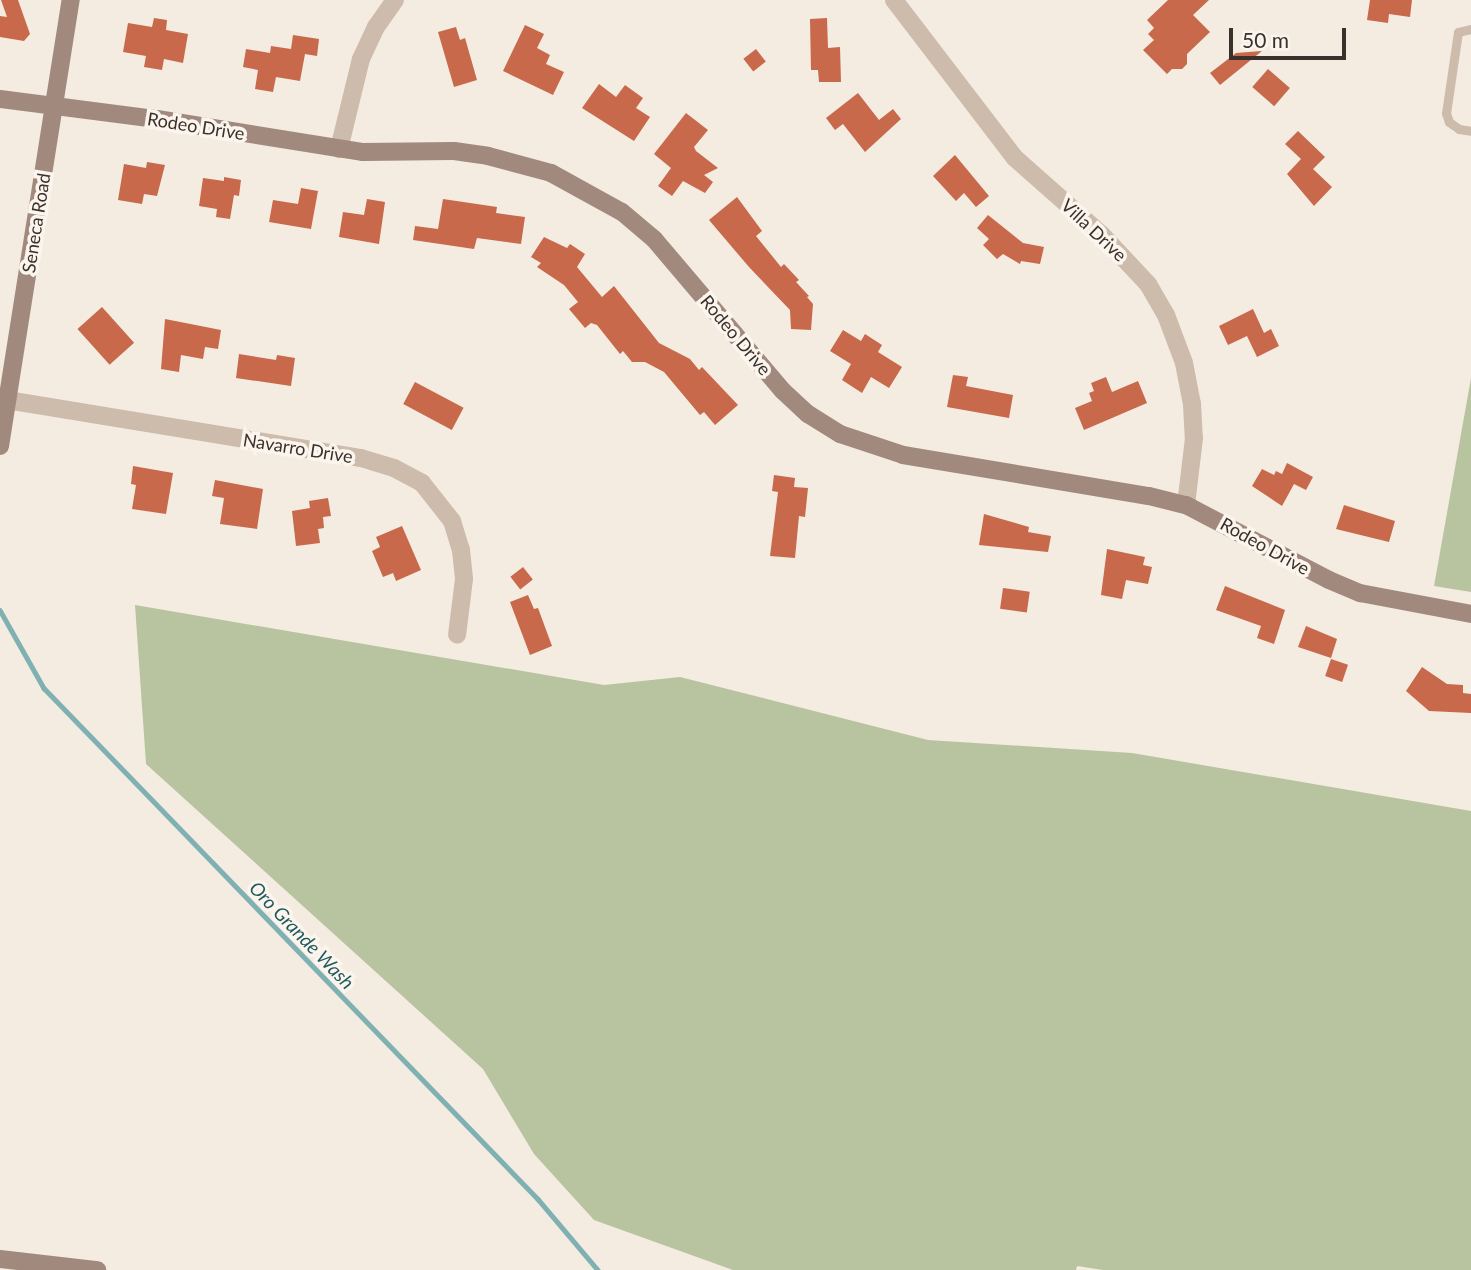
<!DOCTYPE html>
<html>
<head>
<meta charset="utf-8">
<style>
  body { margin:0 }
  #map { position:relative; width:1471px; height:1270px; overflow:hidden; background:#f4ebe1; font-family:Lato,sans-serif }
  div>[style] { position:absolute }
  .green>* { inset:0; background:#b8c4a0 }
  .stream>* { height:4.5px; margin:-2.25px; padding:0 2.25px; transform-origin:2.25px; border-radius:2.25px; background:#7fb0b2 }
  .building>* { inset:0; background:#c8694b; transform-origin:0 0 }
  .lane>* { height:9px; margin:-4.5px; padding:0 4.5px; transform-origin:4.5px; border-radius:4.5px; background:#cdbbac }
  .street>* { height:18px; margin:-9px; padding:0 9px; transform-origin:9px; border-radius:9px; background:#cdbbac }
  .secondary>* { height:18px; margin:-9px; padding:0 9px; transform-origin:9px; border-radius:9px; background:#a18a7d }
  span { translate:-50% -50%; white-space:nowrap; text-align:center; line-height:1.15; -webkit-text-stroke:7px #fbf5ee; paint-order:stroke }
  .street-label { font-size:18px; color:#3b302b }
  .water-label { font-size:19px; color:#1f5a5e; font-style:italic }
  .scale { position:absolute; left:1229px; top:28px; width:117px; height:32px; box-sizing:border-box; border:4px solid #3b302b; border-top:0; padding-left:9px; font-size:21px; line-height:24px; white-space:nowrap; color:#3b302b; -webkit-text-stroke:5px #fbf5ee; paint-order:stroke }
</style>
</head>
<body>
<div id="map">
  <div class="green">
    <div style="clip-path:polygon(1471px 378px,1471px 592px,1434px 586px)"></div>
    <div style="clip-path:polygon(135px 605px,604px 685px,680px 677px,928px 740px,1132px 753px,1471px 811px,1471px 1270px,1103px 1270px,1077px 1266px,1076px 1270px,733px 1270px,594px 1220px,534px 1154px,483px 1069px,146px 764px)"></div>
  </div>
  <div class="stream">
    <div style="left:0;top:610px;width:90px;rotate:60.6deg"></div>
    <div style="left:44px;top:688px;width:711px;rotate:45.97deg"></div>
    <div style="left:538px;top:1199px;width:93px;rotate:49.8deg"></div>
  </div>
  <div class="building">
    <div style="clip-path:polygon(1px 0,18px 0,30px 34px,24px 41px,0 37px,0 16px,7px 17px)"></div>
    <div style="clip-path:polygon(1168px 0,1209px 0,1193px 15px,1210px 32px,1187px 54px,1187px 64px,1182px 69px,1172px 69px,1167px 74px,1143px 50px,1154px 40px,1148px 34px,1154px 28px,1147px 20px)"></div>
    <div style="clip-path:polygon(1370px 0,1412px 0,1410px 17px,1389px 14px,1388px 23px,1367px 20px)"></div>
    <div style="clip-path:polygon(154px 18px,167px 20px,166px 30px,188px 34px,183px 63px,164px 59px,162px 70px,144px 67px,146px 56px,123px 52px,128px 23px,152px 27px)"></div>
    <div style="clip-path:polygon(827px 18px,828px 48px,840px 47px,841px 82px,819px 82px,818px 70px,811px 70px,810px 19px)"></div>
    <div style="clip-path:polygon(525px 25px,544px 34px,537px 48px,550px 55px,546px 64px,564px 72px,553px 95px,503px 71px)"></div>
    <div style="clip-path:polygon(456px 27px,460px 40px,465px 38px,477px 80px,454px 87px,438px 32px)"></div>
    <div style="clip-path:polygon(293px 35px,319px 39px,317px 56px,305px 54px,300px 81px,276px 77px,273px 92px,255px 89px,258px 70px,243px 67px,246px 49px,270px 53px,271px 46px,291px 49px)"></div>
    <div style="left:756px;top:49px;width:16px;height:16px;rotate:52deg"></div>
    <div style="clip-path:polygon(1262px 51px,1220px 85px,1210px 73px,1236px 53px)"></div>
    <div style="left:1268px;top:69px;width:29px;height:24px;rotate:41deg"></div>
    <div style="clip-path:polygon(599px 84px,616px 97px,625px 85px,643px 98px,636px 108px,650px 117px,634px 141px,582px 108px)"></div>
    <div style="clip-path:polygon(858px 93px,879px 120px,893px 109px,901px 119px,865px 152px,843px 124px,835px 130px,826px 118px)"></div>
    <div style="clip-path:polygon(686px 113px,708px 130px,694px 147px,696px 151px,718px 168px,704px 175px,713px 182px,705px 193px,683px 181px,672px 196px,658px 186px,671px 168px,654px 154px)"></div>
    <div style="clip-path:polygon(1298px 131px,1325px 157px,1313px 169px,1332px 187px,1314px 206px,1287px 174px,1301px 159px,1285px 144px)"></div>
    <div style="clip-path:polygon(955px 155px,989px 196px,976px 207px,964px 193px,956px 201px,933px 176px)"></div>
    <div style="clip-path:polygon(147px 162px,165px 165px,157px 196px,144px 194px,142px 204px,118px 200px,124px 164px,146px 168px)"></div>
    <div style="clip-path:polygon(224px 177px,241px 180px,239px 196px,234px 195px,230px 219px,216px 217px,217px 209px,199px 206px,203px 178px,224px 181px)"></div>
    <div style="clip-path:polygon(301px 188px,318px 191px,311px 229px,269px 222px,273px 200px,298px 204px)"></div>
    <div style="clip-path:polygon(737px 197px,762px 231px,756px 236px,781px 267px,784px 264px,799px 280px,796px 282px,809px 296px,807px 297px,813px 304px,811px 330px,791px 329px,790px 310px,749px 267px,709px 220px)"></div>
    <div style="clip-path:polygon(367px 199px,385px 202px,379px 244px,339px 237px,343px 212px,364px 215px)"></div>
    <div style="clip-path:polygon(443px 199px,497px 207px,496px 213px,525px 217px,521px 244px,477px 238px,474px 249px,413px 240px,415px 226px,438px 229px)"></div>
    <div style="clip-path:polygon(988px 215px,1023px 243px,1044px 247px,1040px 264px,1021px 261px,1020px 264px,1003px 254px,997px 259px,983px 245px,989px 239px,977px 228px)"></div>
    <div style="clip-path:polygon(544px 237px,567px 248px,570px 244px,585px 254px,577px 267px,602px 297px,614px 286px,659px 343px,690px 359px,699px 370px,702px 367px,738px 405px,715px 425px,704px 412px,700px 415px,664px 372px,645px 362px,632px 362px,623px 351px,620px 354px,597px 325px,591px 323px,585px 328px,569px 309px,578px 302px,564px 285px,537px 267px,541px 263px,531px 257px)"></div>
    <div style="left:102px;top:307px;width:48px;height:33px;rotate:48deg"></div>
    <div style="clip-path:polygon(1253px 309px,1264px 333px,1271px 329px,1279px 346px,1257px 357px,1247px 336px,1228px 345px,1219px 326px)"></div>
    <div style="clip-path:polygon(165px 319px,221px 330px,218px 349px,205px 347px,203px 359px,181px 355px,179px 372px,161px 369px)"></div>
    <div style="clip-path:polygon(843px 330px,861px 341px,865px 334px,882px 345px,878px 352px,902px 367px,889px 388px,871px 377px,862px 393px,842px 380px,851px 364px,830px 351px)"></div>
    <div style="clip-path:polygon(239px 354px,276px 360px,277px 355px,295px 358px,291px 386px,236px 378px)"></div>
    <div style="clip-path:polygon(953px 375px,968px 377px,966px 386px,1013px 395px,1009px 418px,947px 407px)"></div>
    <div style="clip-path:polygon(1106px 377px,1112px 392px,1138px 381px,1147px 403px,1084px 430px,1075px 408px,1092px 401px,1089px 393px,1094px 391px,1091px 383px)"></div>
    <div style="left:415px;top:382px;width:55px;height:25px;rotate:28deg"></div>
    <div style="clip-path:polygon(1287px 463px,1313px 477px,1306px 490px,1294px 484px,1282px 506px,1252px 486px,1262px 469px,1274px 475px,1276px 471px,1282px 474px)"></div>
    <div style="clip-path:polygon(133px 466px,173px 473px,166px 514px,132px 509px,136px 485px,131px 484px)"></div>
    <div style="clip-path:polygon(774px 475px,795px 478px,794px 487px,808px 488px,805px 517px,799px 516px,795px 558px,770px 556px,778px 492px,772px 491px)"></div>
    <div style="clip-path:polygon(215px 480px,263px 489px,257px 529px,220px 524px,224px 498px,212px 496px)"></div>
    <div style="clip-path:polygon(328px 498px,331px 516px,323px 517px,324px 528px,318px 529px,320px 543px,296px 546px,292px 511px,310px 508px,309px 501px)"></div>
    <div style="clip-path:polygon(1344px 505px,1395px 521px,1389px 542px,1336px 529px)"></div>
    <div style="clip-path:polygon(984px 514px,1029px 527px,1028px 532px,1051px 536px,1048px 552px,979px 545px)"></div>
    <div style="clip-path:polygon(402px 526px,421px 570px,396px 581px,393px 573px,383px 577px,372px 551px,380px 547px,376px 537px)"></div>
    <div style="clip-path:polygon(1107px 549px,1145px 557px,1143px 565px,1152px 567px,1148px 584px,1126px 580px,1122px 599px,1101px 595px)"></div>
    <div style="left:523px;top:567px;width:16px;height:16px;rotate:52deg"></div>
    <div style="clip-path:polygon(1225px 586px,1285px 610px,1274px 644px,1257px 638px,1261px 626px,1216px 610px)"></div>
    <div style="left:1003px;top:588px;width:27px;height:21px;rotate:8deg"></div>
    <div style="clip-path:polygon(528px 595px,534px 609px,538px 608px,552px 646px,530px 655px,510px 602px)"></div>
    <div style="clip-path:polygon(1306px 626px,1337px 639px,1331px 658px,1298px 647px)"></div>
    <div style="left:1331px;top:659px;width:18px;height:18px;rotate:19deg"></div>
    <div style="clip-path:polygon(1422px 667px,1447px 684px,1463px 685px,1463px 693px,1471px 694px,1471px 713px,1429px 711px,1406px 691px)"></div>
  </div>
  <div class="lane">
    <div style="left:1471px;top:29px;width:13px;rotate:167deg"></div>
    <div style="left:1458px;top:32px;width:82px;rotate:98.4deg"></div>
    <div style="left:1446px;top:113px;width:9px;rotate:72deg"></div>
    <div style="left:1449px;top:122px;width:12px;rotate:35deg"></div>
    <div style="left:1459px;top:129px;width:12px;rotate:9deg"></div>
  </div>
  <div class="street">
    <div style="left:894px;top:0;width:199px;rotate:52.6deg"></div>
    <div style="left:1015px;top:158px;width:115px;rotate:41.5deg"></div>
    <div style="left:1101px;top:234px;width:69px;rotate:46.8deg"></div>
    <div style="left:1148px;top:284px;width:36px;rotate:60deg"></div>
    <div style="left:1166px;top:315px;width:51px;rotate:69.4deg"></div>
    <div style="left:1184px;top:363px;width:42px;rotate:79deg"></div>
    <div style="left:1192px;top:404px;width:34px;rotate:87deg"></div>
    <div style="left:1194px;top:438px;width:67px;rotate:96.8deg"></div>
    <div style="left:339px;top:149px;width:93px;rotate:-76.3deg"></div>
    <div style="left:361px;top:59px;width:35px;rotate:-65deg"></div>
    <div style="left:376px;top:27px;width:33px;rotate:-55deg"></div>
    <div style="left:7px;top:400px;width:359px;rotate:9.3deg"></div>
    <div style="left:361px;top:458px;width:34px;rotate:17deg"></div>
    <div style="left:394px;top:468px;width:32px;rotate:28deg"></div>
    <div style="left:422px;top:483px;width:48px;rotate:51.7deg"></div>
    <div style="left:452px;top:521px;width:30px;rotate:73deg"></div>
    <div style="left:461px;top:550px;width:29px;rotate:84deg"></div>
    <div style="left:464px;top:579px;width:56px;rotate:97.1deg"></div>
  </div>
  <div class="secondary">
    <div style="left:0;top:99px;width:158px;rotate:7.3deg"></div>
    <div style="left:157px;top:119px;width:209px;rotate:9.1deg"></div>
    <div style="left:363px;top:152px;width:91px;rotate:-0.6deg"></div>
    <div style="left:454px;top:151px;width:34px;rotate:8deg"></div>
    <div style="left:488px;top:156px;width:65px;rotate:15.1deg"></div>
    <div style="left:551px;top:173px;width:81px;rotate:28.8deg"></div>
    <div style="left:622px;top:212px;width:42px;rotate:40.2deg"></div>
    <div style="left:654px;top:239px;width:199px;rotate:49.7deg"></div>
    <div style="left:783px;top:391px;width:34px;rotate:43deg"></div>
    <div style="left:808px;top:414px;width:38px;rotate:32deg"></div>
    <div style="left:840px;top:434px;width:66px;rotate:18.4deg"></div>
    <div style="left:903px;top:455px;width:249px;rotate:9.5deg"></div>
    <div style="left:1149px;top:496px;width:38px;rotate:14deg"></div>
    <div style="left:1186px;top:505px;width:161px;rotate:27.7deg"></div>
    <div style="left:1329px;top:580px;width:34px;rotate:23deg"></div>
    <div style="left:1360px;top:593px;width:113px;rotate:10.7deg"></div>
    <div style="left:0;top:446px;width:452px;rotate:-81deg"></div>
    <div style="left:0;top:1259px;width:98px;rotate:6.5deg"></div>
  </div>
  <div class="street-label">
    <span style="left:196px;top:126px;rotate:9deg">Rodeo Drive</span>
    <span style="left:36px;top:223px;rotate:-81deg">Seneca Road</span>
    <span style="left:1094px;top:230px;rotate:43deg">Villa Drive</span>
    <span style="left:736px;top:335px;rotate:50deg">Rodeo Drive</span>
    <span style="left:298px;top:448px;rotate:9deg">Navarro Drive</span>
    <span style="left:1265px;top:546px;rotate:29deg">Rodeo Drive</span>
  </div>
  <div class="water-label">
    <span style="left:302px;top:935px;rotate:46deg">Oro Grande Wash</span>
  </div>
  <div class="scale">50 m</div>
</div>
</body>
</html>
